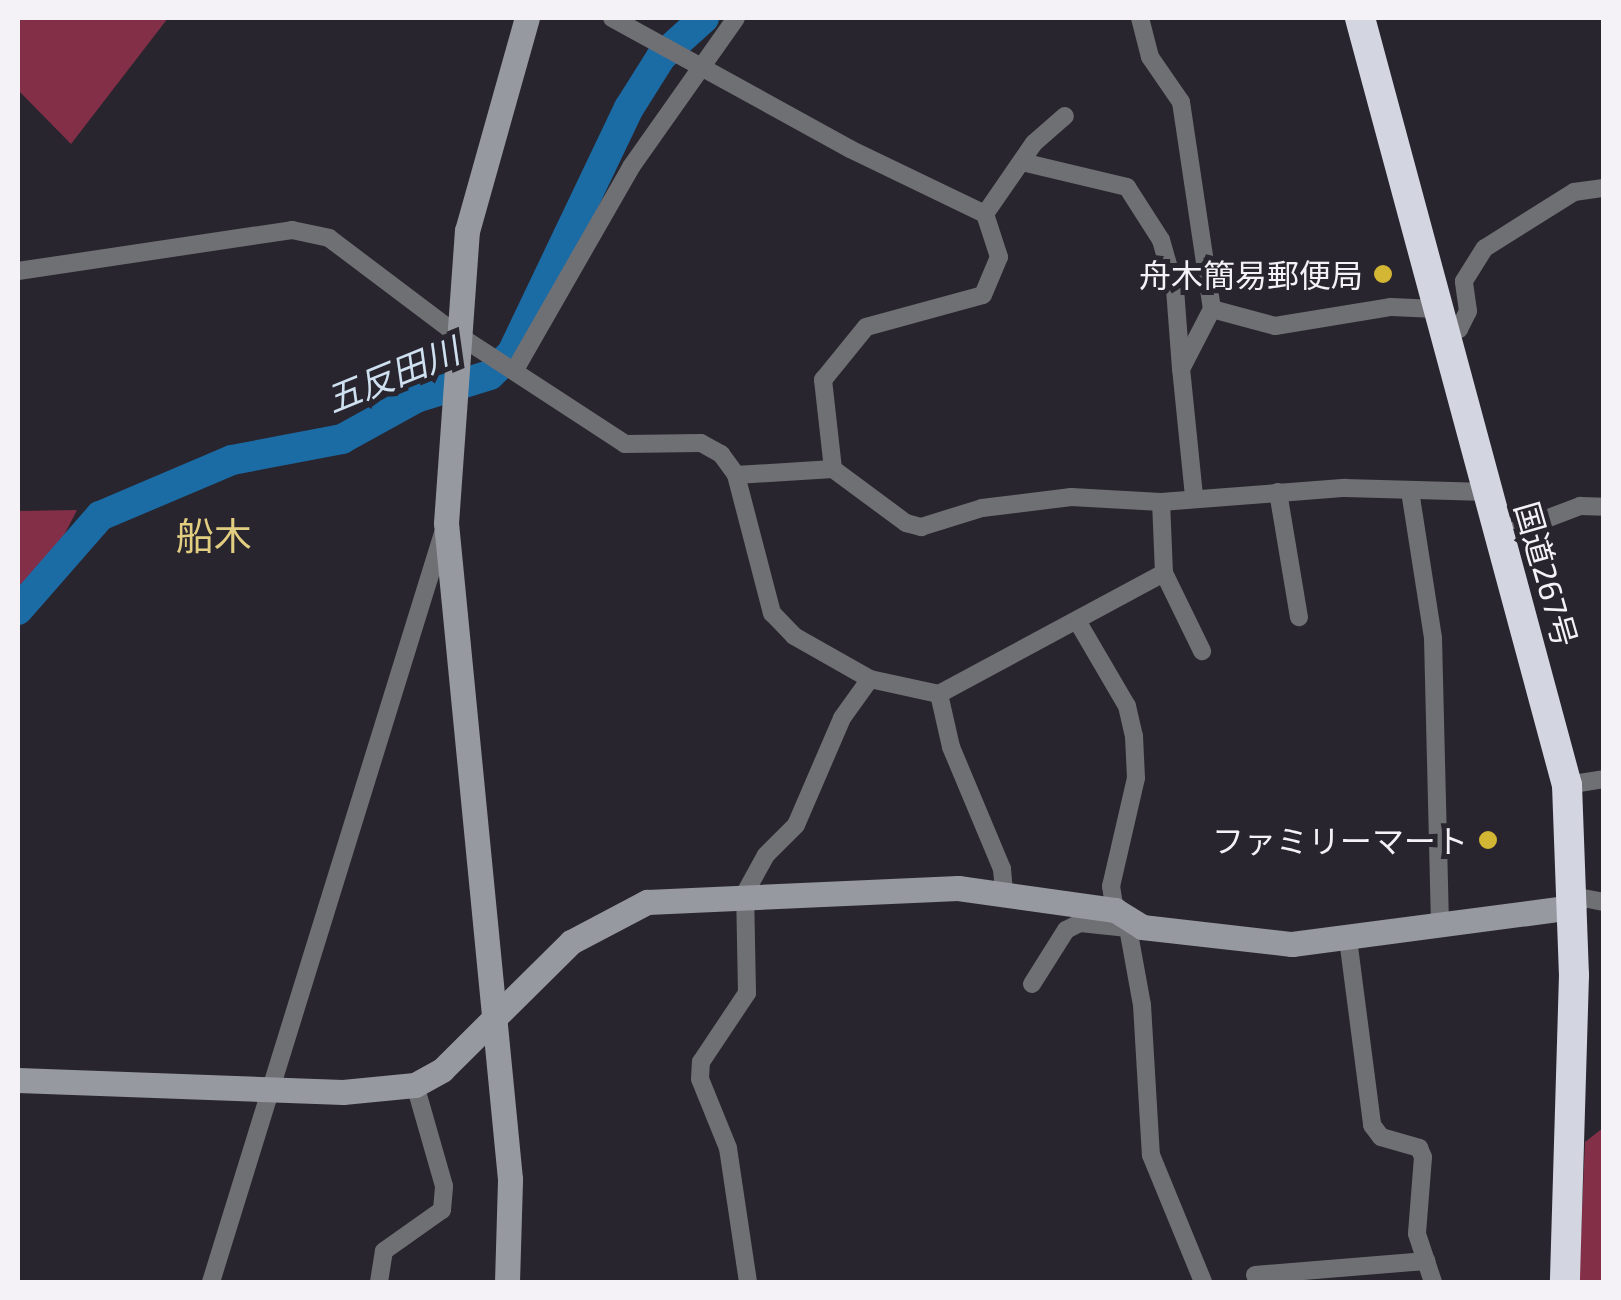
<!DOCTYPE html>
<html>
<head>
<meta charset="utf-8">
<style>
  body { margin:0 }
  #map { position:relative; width:1621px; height:1300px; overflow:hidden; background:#29252e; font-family:"Exo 2","Noto Sans JP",sans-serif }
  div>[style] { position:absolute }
  .forest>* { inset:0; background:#832f47 }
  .river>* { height:30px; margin:-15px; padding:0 15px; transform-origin:15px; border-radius:15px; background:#1b6ba5 }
  .street>* { height:18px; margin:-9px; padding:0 9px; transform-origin:9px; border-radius:9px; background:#6f7074 }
  .secondary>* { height:25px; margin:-12.5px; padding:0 12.5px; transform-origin:12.5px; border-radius:12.5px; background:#9799a0 }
  .highway>* { height:30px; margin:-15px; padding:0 15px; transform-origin:15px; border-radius:15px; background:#d3d6e1 }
  .dots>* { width:28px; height:28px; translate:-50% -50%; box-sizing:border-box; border:5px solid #29252e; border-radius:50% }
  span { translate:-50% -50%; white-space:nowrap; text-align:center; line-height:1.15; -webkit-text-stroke:10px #29252e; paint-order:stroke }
  .poi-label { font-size:32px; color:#f4f2f7 }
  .right { translate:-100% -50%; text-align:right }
  .street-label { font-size:32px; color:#f4f2f7 }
  .water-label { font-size:35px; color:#cfe1f1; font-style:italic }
  .quarter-label { font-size:38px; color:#e2ce81 }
  .frame { position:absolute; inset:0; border:20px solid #f4f2f7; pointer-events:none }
</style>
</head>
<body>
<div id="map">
  <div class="forest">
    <div style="clip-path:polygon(18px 18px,168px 18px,71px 144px,18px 90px)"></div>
    <div style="clip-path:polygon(77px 510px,37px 588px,18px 610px,18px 511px)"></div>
    <div style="clip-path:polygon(1603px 1128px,1603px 1282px,1579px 1282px,1585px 1142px)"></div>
  </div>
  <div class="river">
    <div style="left:18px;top:610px;width:125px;rotate:-48.9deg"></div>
    <div style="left:100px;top:516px;width:143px;rotate:-23deg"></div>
    <div style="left:232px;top:460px;width:112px;rotate:-10.8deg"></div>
    <div style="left:342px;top:439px;width:85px;rotate:-29deg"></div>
    <div style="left:416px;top:398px;width:77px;rotate:-17.3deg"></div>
    <div style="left:490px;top:375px;width:31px;rotate:-45deg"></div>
    <div style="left:512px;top:353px;width:272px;rotate:-64.5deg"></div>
    <div style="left:629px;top:108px;width:60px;rotate:-57.9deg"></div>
    <div style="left:661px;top:57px;width:58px;rotate:-42.2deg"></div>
  </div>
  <div class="street">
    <div style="left:612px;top:18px;width:272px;rotate:28.8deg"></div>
    <div style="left:850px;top:149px;width:150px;rotate:25.7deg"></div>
    <div style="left:985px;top:214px;width:86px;rotate:-55.4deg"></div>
    <div style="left:1034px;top:143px;width:41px;rotate:-41.1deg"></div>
    <div style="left:1140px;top:18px;width:40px;rotate:75.6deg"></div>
    <div style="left:1150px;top:57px;width:55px;rotate:55.4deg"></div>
    <div style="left:1181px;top:102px;width:209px;rotate:81.5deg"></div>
    <div style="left:1212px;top:309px;width:65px;rotate:15.1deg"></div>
    <div style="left:1275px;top:326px;width:118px;rotate:-9.3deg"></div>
    <div style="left:1391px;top:307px;width:45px;rotate:2.5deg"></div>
    <div style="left:1022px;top:162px;width:108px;rotate:13.4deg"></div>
    <div style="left:1127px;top:187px;width:63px;rotate:57.3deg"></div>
    <div style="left:1161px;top:240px;width:51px;rotate:74.1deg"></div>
    <div style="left:1175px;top:289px;width:80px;rotate:85.7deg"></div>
    <div style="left:18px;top:271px;width:277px;rotate:-8.5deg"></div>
    <div style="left:292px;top:230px;width:38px;rotate:12deg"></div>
    <div style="left:329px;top:238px;width:158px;rotate:37deg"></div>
    <div style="left:455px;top:333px;width:203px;rotate:33.1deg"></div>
    <div style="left:625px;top:444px;width:76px;rotate:-0.8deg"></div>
    <div style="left:701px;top:443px;width:23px;rotate:29deg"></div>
    <div style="left:721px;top:454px;width:26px;rotate:54deg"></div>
    <div style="left:736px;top:475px;width:143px;rotate:75.4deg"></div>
    <div style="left:772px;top:613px;width:32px;rotate:46deg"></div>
    <div style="left:794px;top:636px;width:87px;rotate:29.5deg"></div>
    <div style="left:870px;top:679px;width:71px;rotate:12.3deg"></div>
    <div style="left:939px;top:694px;width:255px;rotate:-28.3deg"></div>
    <div style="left:1164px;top:573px;width:71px;rotate:-92.4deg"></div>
    <div style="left:1161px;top:502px;width:185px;rotate:-4.4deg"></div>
    <div style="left:1345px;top:488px;width:142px;rotate:1.6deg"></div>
    <div style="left:1443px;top:334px;width:17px;rotate:-17deg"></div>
    <div style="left:1459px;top:329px;width:20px;rotate:-63deg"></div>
    <div style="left:1468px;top:311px;width:30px;rotate:-98deg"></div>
    <div style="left:1464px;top:281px;width:39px;rotate:-58deg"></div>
    <div style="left:1485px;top:248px;width:105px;rotate:-32.2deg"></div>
    <div style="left:1574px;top:192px;width:30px;rotate:-8deg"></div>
    <div style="left:516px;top:368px;width:232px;rotate:-60.2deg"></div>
    <div style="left:631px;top:167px;width:182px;rotate:-54.8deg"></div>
    <div style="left:833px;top:469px;width:90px;rotate:-96.4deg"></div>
    <div style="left:823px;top:380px;width:68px;rotate:-50.9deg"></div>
    <div style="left:866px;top:327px;width:121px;rotate:-15.3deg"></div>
    <div style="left:983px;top:295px;width:41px;rotate:-67.2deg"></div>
    <div style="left:999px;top:257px;width:45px;rotate:-108deg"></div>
    <div style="left:736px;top:475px;width:97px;rotate:-3.5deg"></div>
    <div style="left:833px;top:469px;width:91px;rotate:36.5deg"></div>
    <div style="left:906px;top:523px;width:16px;rotate:15deg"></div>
    <div style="left:921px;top:527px;width:64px;rotate:-17.3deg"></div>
    <div style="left:982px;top:508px;width:90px;rotate:-7deg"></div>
    <div style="left:1071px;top:497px;width:90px;rotate:3.2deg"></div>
    <div style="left:1410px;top:491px;width:149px;rotate:81.1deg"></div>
    <div style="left:1433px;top:638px;width:288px;rotate:88.6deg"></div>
    <div style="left:1278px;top:492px;width:127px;rotate:80.5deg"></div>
    <div style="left:1194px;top:496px;width:128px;rotate:-95.8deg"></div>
    <div style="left:1181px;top:369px;width:68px;rotate:-62.7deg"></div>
    <div style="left:1501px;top:536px;width:85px;rotate:-20.8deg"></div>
    <div style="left:1580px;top:506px;width:24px;rotate:2deg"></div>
    <div style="left:1164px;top:573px;width:87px;rotate:64deg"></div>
    <div style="left:1079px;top:624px;width:95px;rotate:59.7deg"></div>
    <div style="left:1127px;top:706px;width:31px;rotate:77deg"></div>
    <div style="left:1134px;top:736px;width:42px;rotate:87.3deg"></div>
    <div style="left:1136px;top:778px;width:111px;rotate:103deg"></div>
    <div style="left:1111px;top:886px;width:24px;rotate:81deg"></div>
    <div style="left:939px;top:694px;width:54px;rotate:77.2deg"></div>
    <div style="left:951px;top:747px;width:132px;rotate:67.3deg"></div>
    <div style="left:1002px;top:869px;width:24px;rotate:85deg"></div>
    <div style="left:1567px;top:785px;width:37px;rotate:-9deg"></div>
    <div style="left:1573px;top:896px;width:32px;rotate:11deg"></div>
    <div style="left:1126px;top:917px;width:89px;rotate:79.7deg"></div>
    <div style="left:1142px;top:1005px;width:150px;rotate:86.6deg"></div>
    <div style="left:1151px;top:1155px;width:137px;rotate:67.7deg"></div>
    <div style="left:1348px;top:939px;width:188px;rotate:82.6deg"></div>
    <div style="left:1372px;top:1125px;width:15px;rotate:53deg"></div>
    <div style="left:1381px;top:1137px;width:40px;rotate:16deg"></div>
    <div style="left:1419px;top:1148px;width:10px;rotate:66deg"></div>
    <div style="left:1423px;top:1157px;width:77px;rotate:94.5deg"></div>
    <div style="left:1417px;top:1234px;width:51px;rotate:71.6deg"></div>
    <div style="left:1032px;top:984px;width:64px;rotate:-57.8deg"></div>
    <div style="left:1066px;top:930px;width:16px;rotate:-27deg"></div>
    <div style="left:1080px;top:923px;width:48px;rotate:5.9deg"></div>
    <div style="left:1255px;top:1275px;width:172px;rotate:-4.7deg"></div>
    <div style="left:211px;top:1282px;width:784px;rotate:-72.79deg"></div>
    <div style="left:379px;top:1282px;width:31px;rotate:-81deg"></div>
    <div style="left:384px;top:1251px;width:71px;rotate:-35.3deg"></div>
    <div style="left:442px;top:1210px;width:24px;rotate:-85deg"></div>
    <div style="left:444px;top:1186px;width:105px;rotate:-106deg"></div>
    <div style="left:748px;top:1282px;width:135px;rotate:-98.5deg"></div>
    <div style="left:728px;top:1148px;width:74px;rotate:-112.1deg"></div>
    <div style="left:700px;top:1079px;width:17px;rotate:-87deg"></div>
    <div style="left:701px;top:1062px;width:83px;rotate:-56.3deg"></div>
    <div style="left:747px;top:993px;width:100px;rotate:-91.1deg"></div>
    <div style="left:745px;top:893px;width:43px;rotate:-61.1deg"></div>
    <div style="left:766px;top:855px;width:42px;rotate:-45deg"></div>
    <div style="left:796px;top:825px;width:116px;rotate:-66.7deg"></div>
    <div style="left:842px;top:718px;width:48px;rotate:-54.3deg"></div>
  </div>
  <div class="secondary">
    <div style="left:18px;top:1080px;width:325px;rotate:2.1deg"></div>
    <div style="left:343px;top:1092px;width:72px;rotate:-5.6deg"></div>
    <div style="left:415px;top:1085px;width:31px;rotate:-29deg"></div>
    <div style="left:442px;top:1070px;width:182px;rotate:-44.8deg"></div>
    <div style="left:571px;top:942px;width:86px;rotate:-27.8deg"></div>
    <div style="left:647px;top:902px;width:311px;rotate:-2.6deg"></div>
    <div style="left:958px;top:888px;width:159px;rotate:8deg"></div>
    <div style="left:1115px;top:910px;width:32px;rotate:32deg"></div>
    <div style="left:1142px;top:927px;width:151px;rotate:6.5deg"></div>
    <div style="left:1292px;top:944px;width:284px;rotate:-7.5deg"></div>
    <div style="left:507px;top:1282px;width:103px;rotate:-88.3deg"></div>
    <div style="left:510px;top:1179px;width:659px;rotate:-95.57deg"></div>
    <div style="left:446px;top:523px;width:293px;rotate:-85.9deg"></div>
    <div style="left:467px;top:231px;width:221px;rotate:-74.3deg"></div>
  </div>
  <div class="highway">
    <div style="left:1360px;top:18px;width:794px;rotate:74.9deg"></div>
    <div style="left:1567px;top:785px;width:190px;rotate:87.9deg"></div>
    <div style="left:1574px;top:975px;width:307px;rotate:91.7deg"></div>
  </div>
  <div class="dots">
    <div style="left:1383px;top:274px;background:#d4b635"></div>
    <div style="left:1488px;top:840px;background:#d4b635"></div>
  </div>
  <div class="poi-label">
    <span class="right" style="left:1363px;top:274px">舟木簡易郵便局</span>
    <span class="right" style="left:1468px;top:840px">ファミリーマート</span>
  </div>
  <div class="street-label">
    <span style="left:1547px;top:574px;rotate:74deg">国道267号</span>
  </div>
  <div class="water-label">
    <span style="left:392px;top:374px;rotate:-22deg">五反田川</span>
  </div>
  <div class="quarter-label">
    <span style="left:214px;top:536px">船木</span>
  </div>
  <div class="frame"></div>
</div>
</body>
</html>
